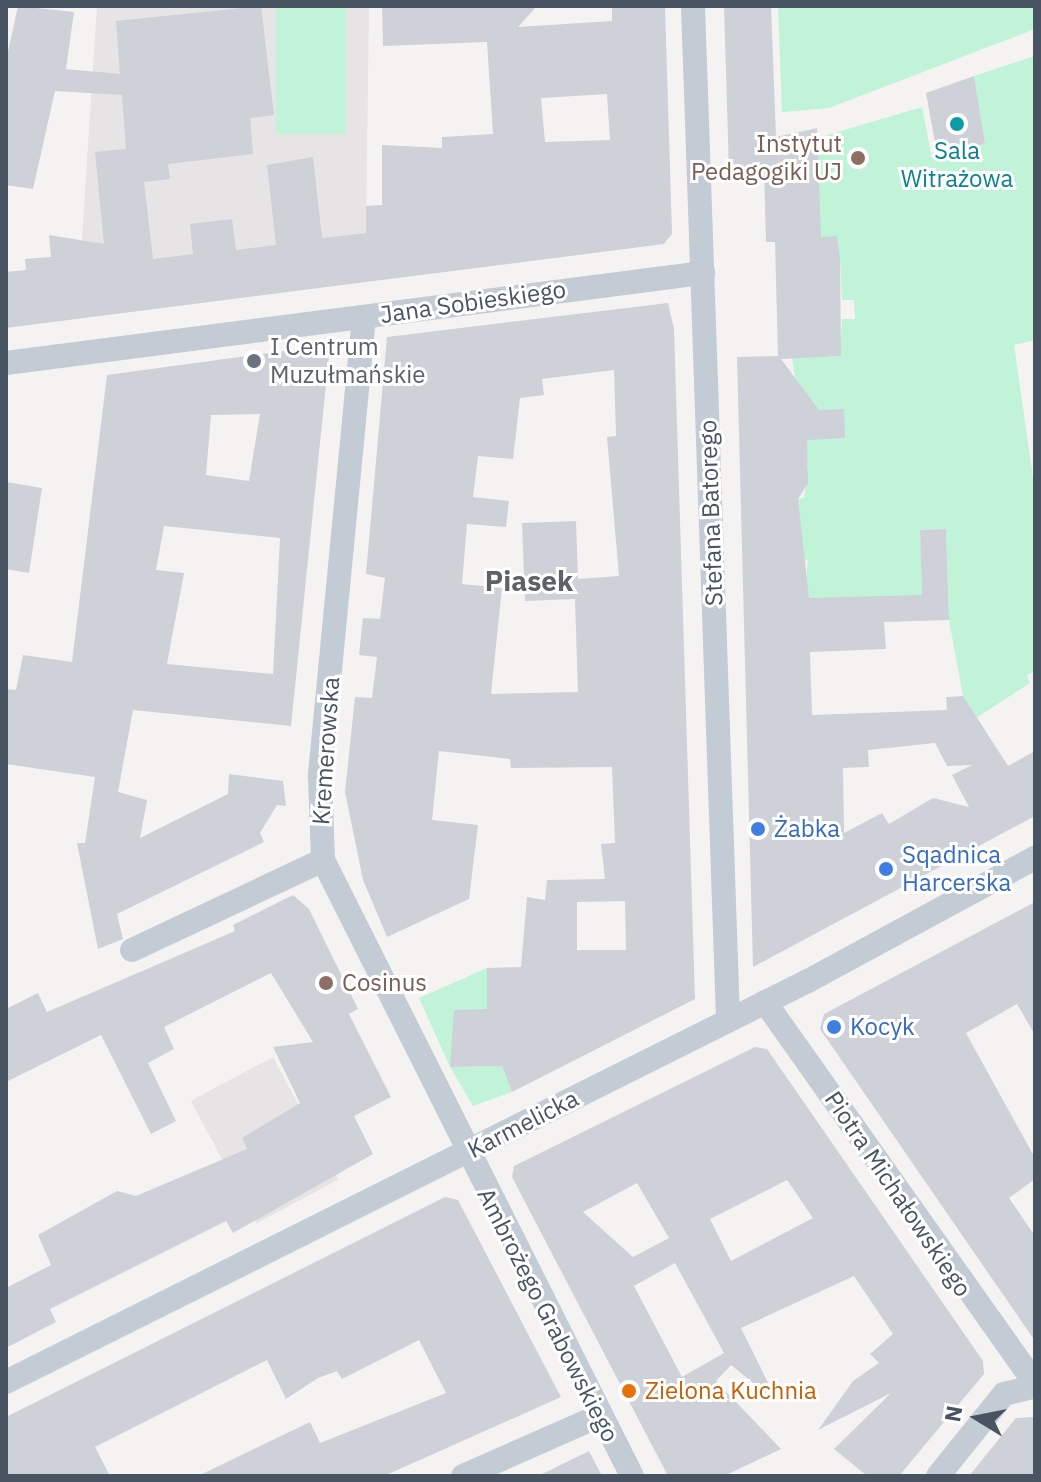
<!DOCTYPE html>
<html>
<head>
<meta charset="utf-8">
<style>
  body { margin:0 }
  #map { position:relative; width:1041px; height:1482px; overflow:hidden; background:#f5f3f2; font-family:"IBM Plex Sans",sans-serif }
  div>[style] { position:absolute }
  .education>* { inset:0; background:#e6e4e4; transform-origin:0 0 }
  .green>* { inset:0; background:#c0f3d7; transform-origin:0 0 }
  .building>* { inset:0; background:#ced1d8 }
  .street>* { height:24px; margin:-12px; padding:0 12px; transform-origin:12px; border-radius:12px; background:#c3ccd4 }
  .dots>* { width:22px; height:22px; translate:-50% -50%; box-sizing:border-box; border:4px solid #fff; border-radius:50% }
  span { translate:-50% -50%; white-space:nowrap; text-align:center; line-height:1.15; -webkit-text-stroke:6px #fff; paint-order:stroke }
  .education-label { font-size:24px; color:#785e54 }
  .right { translate:-100% -50%; text-align:right }
  .left { translate:0 -50%; text-align:left }
  .culture-label { font-size:24px; color:#0d838f }
  .street-label { font-size:24px; color:#485462 }
  .worship-label { font-size:24px; color:#5b616d }
  .shop-label { font-size:24px; color:#366cbe }
  .food-label { font-size:24px; color:#c56008 }
  .quarter-label { font-size:28px; color:#5e6268; font-weight:700 }
  .frame { position:absolute; inset:0; border:8px solid #485462; pointer-events:none }
  .north { position:absolute; left:937px; top:1378px; width:80px; height:80px; -webkit-text-stroke:6px #fff; paint-order:stroke; rotate:280deg; font-size:22px; font-weight:700; line-height:32px; text-align:center; color:#485462 }
  .north::after { content:''; display:block; margin:auto; width:28px; height:36px; background:#485462; clip-path:polygon(50% 0,100% 100%,50% 72%,0 100%) }
</style>
</head>
<body>
<div id="map">
  <div class="education">
    <div style="clip-path:polygon(97px 6px,369px 6px,366px 233px,77px 316px)"></div>
    <div style="left:273px;top:1057px;width:139px;height:93px;rotate:62deg"></div>
  </div>
  <div class="green">
    <div style="left:276px;top:6px;width:70px;height:128px"></div>
    <div style="clip-path:polygon(778px 6px,1035px 6px,1035px 29px,829px 108px,782px 112px)"></div>
    <div style="clip-path:polygon(1035px 56px,1035px 340px,1014px 345px,1035px 492px,1035px 671px,1027px 675px,1030px 683px,976px 718px,963px 696px,949px 620px,946px 529px,920px 530px,922px 595px,803px 605px,808px 560px,799px 559px,797px 499px,804px 498px,808px 465px,792px 358px,840px 356px,842px 319px,855px 319px,854px 300px,842px 300px,840px 259px,818px 237px,814px 139px,922px 107px,931px 153px,985px 143px,974px 76px)"></div>
    <div style="clip-path:polygon(487px 968px,487px 1009px,451px 1067px,502px 1066px,512px 1092px,473px 1106px,450px 1067px,419px 998px)"></div>
  </div>
  <div class="building">
    <div style="clip-path:polygon(evenodd,18px 6px,74px 12px,66px 69px,120px 74px,116px 21px,261px 6px,274px 115px,250px 118px,253px 154px,168px 164px,170px 179px,144px 182px,153px 259px,193px 254px,190px 224px,232px 219px,236px 250px,276px 245px,267px 165px,313px 157px,322px 238px,366px 233px,366px 206px,382px 205px,382px 145px,442px 148px,442px 137px,493px 134px,487px 42px,383px 46px,382px 6px,537px 6px,518px 27px,612px 21px,612px 6px,665px 6px,672px 234px,664px 244px,6px 328px,6px 272px,26px 270px,25px 259px,51px 257px,49px 235px,104px 244px,95px 152px,126px 149px,122px 95px,55px 91px,33px 189px,6px 185px,6px 61px,18px 6px,607px 94px,610px 140px,545px 142px,541px 98px,607px 94px)"></div>
    <div style="clip-path:polygon(evenodd,724px 6px,771px 6px,776px 137px,817px 128px,821px 237px,837px 236px,840px 259px,841px 356px,781px 359px,819px 410px,844px 409px,845px 438px,807px 440px,808px 483px,798px 499px,809px 598px,922px 595px,920px 530px,946px 529px,949px 620px,884px 622px,886px 649px,810px 652px,812px 715px,947px 710px,946px 697px,963px 696px,1008px 766px,1035px 751px,1035px 816px,753px 967px,737px 357px,778px 356px,775px 242px,766px 242px,764px 169px,729px 172px,724px 6px,935px 743px,947px 766px,972px 765px,952px 775px,969px 807px,933px 798px,889px 824px,882px 813px,844px 833px,843px 768px,869px 767px,868px 750px,935px 743px)"></div>
    <div style="clip-path:polygon(974px 76px,985px 143px,952px 156px,936px 148px,926px 93px)"></div>
    <div style="clip-path:polygon(evenodd,668px 303px,674px 329px,695px 999px,512px 1092px,502px 1066px,450px 1067px,454px 1010px,487px 1009px,487px 968px,521px 967px,527px 897px,545px 900px,547px 880px,605px 879px,601px 844px,615px 843px,612px 767px,511px 768px,510px 759px,439px 751px,432px 820px,478px 825px,469px 899px,387px 937px,363px 880px,345px 792px,355px 697px,372px 698px,377px 657px,359px 655px,363px 618px,380px 619px,385px 578px,366px 574px,387px 337px,668px 303px,614px 370px,616px 436px,607px 437px,619px 576px,578px 579px,576px 521px,522px 523px,525px 601px,575px 599px,578px 692px,491px 694px,502px 588px,462px 584px,467px 524px,506px 527px,509px 501px,473px 497px,478px 456px,513px 459px,520px 398px,544px 395px,542px 379px,614px 370px,668px 303px,625px 901px,626px 950px,577px 950px,577px 902px,625px 901px)"></div>
    <div style="clip-path:polygon(evenodd,321px 346px,329px 355px,291px 726px,133px 710px,118px 792px,147px 800px,140px 838px,228px 794px,229px 774px,283px 781px,286px 806px,277px 805px,260px 833px,264px 842px,117px 914px,123px 939px,98px 949px,77px 843px,85px 843px,95px 777px,6px 764px,6px 689px,16px 690px,23px 655px,72px 662px,107px 375px,321px 346px,260px 414px,249px 481px,206px 475px,211px 415px,260px 414px,321px 346px,164px 526px,280px 538px,273px 674px,167px 664px,184px 573px,156px 570px,164px 526px)"></div>
    <div style="clip-path:polygon(6px 482px,42px 488px,29px 573px,6px 569px)"></div>
    <div style="clip-path:polygon(293px 895px,309px 909px,358px 1009px,349px 1014px,391px 1097px,354px 1116px,373px 1154px,233px 1233px,226px 1221px,50px 1309px,56px 1322px,6px 1348px,6px 1288px,51px 1265px,38px 1235px,117px 1191px,136px 1196px,247px 1149px,242px 1138px,300px 1103px,273px 1047px,313px 1042px,271px 973px,164px 1027px,174px 1049px,148px 1063px,176px 1121px,151px 1134px,101px 1035px,6px 1082px,6px 1009px,38px 993px,47px 1012px,235px 931px,233px 925px)"></div>
    <div style="clip-path:polygon(1035px 902px,1035px 1035px,1017px 1004px,966px 1033px,1035px 1158px,1035px 1179px,1009px 1198px,1035px 1236px,1035px 1341px,820px 1029px,824px 1014px)"></div>
    <div style="clip-path:polygon(evenodd,755px 1047px,767px 1049px,983px 1361px,984px 1374px,899px 1476px,867px 1476px,834px 1449px,891px 1393px,818px 1430px,853px 1381px,879px 1363px,870px 1354px,893px 1334px,854px 1276px,741px 1328px,778px 1403px,731px 1365px,716px 1381px,781px 1449px,724px 1476px,668px 1476px,512px 1177px,514px 1166px,755px 1047px,787px 1180px,813px 1218px,731px 1261px,710px 1219px,787px 1180px,755px 1047px,637px 1183px,669px 1238px,633px 1257px,583px 1212px,637px 1183px,755px 1047px,675px 1263px,724px 1353px,682px 1377px,634px 1286px,675px 1263px)"></div>
    <div style="clip-path:polygon(445px 1197px,458px 1200px,561px 1397px,384px 1476px,198px 1476px,310px 1422px,320px 1443px,446px 1393px,419px 1340px,342px 1379px,337px 1371px,318px 1378px,286px 1399px,267px 1360px,95px 1447px,110px 1476px,6px 1476px,6px 1417px)"></div>
    <div style="clip-path:polygon(1035px 1417px,1035px 1476px,969px 1476px,1016px 1418px)"></div>
    <div style="clip-path:polygon(589px 1451px,602px 1476px,538px 1476px)"></div>
  </div>
  <div class="street">
    <div style="left:693px;top:6px;width:1015px;rotate:88.02deg"></div>
    <div style="left:364px;top:317px;width:462px;rotate:95.5deg"></div>
    <div style="left:320px;top:777px;width:83px;rotate:87.9deg"></div>
    <div style="left:323px;top:860px;width:689px;rotate:63.36deg"></div>
    <div style="left:6px;top:363px;width:703px;rotate:-7.36deg"></div>
    <div style="left:132px;top:950px;width:211px;rotate:-25.2deg"></div>
    <div style="left:765px;top:1002px;width:467px;rotate:54.7deg"></div>
    <div style="left:6px;top:1382px;width:897px;rotate:-26.57deg"></div>
    <div style="left:808px;top:981px;width:258px;rotate:-28.5deg"></div>
    <div style="left:463px;top:1476px;width:149px;rotate:-23.8deg"></div>
    <div style="left:938px;top:1476px;width:105px;rotate:-51.2deg"></div>
    <div style="left:1004px;top:1394px;width:32px;rotate:-14deg"></div>
  </div>
  <div class="dots">
    <div style="left:957px;top:124px;background:#0f9aa8"></div>
    <div style="left:858px;top:158px;background:#8d6e63"></div>
    <div style="left:254px;top:361px;background:#6b7280"></div>
    <div style="left:758px;top:829px;background:#3f7fe0"></div>
    <div style="left:886px;top:869px;background:#3f7fe0"></div>
    <div style="left:326px;top:983px;background:#8d6e63"></div>
    <div style="left:834px;top:1027px;background:#3f7fe0"></div>
    <div style="left:629px;top:1391px;background:#e8710a"></div>
  </div>
  <div class="education-label">
    <span class="right" style="left:842px;top:158px">Instytut<br>Pedagogiki UJ</span>
    <span class="left" style="left:342px;top:983px">Cosinus</span>
  </div>
  <div class="culture-label">
    <span style="left:957px;top:165px">Sala<br>Witrażowa</span>
  </div>
  <div class="street-label">
    <span style="left:473px;top:302px;rotate:-8deg">Jana Sobieskiego</span>
    <span style="left:711px;top:513px;rotate:-92deg">Stefana Batorego</span>
    <span style="left:326px;top:751px;rotate:-86deg">Kremerowska</span>
    <span style="left:523px;top:1124px;rotate:-27deg">Karmelicka</span>
    <span style="left:898px;top:1194px;rotate:56deg">Piotra Michałowskiego</span>
    <span style="left:548px;top:1315px;rotate:63deg">Ambrożego Grabowskiego</span>
  </div>
  <div class="worship-label">
    <span class="left" style="left:270px;top:361px">I Centrum<br>Muzułmańskie</span>
  </div>
  <div class="shop-label">
    <span class="left" style="left:774px;top:829px">Żabka</span>
    <span class="left" style="left:902px;top:869px">Sqadnica<br>Harcerska</span>
    <span class="left" style="left:850px;top:1027px">Kocyk</span>
  </div>
  <div class="food-label">
    <span class="left" style="left:645px;top:1391px">Zielona Kuchnia</span>
  </div>
  <div class="quarter-label">
    <span style="left:529px;top:581px">Piasek</span>
  </div>
  <div class="frame"></div>
  <div class="north">N</div>
</div>
</body>
</html>
